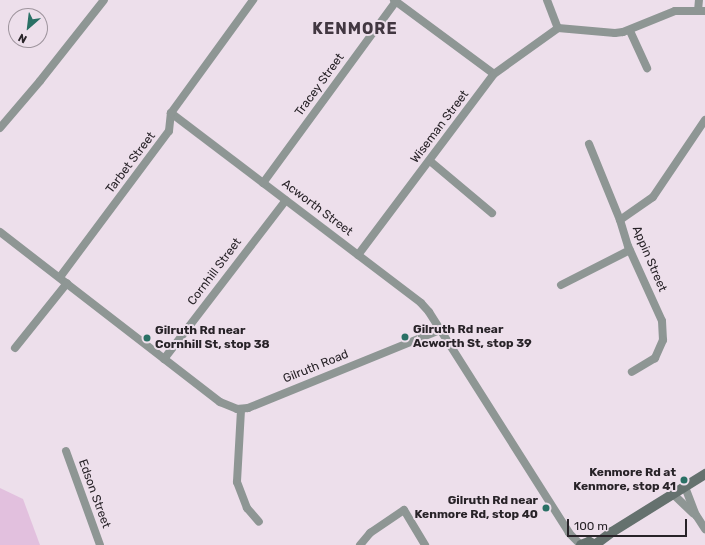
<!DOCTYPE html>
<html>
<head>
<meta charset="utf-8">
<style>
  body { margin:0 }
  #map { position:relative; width:705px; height:545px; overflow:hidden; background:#eddfeb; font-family:Rubik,sans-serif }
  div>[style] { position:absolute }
  .green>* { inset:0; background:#e2c0de }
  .street>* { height:8px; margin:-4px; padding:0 4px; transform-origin:4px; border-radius:4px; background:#8e9694 }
  .secondary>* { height:10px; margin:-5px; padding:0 5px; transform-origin:5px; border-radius:5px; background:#65716e }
  .dots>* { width:11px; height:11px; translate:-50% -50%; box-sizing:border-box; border:2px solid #eddfeb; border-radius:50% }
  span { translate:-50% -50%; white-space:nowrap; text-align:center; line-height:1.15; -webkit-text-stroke:4px #eddfeb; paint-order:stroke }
  .street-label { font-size:12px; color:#282328 }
  .poi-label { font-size:12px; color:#282328; font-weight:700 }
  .left { translate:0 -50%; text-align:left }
  .right { translate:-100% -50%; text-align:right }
  .district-label { font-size:16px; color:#423741; font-weight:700; letter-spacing:1px }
  .north { position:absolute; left:8px; top:8px; width:40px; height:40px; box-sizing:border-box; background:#eddfeb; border:1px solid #9e949d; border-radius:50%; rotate:208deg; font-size:11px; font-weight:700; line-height:16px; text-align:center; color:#282328 }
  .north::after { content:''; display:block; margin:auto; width:14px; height:18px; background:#2a7065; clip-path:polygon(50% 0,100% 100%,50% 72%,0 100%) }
  .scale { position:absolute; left:567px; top:519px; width:120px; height:18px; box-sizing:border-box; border:2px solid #282328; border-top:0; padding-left:5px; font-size:12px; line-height:14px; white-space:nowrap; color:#282328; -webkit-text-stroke:3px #eddfeb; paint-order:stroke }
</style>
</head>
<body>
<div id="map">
  <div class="green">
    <div style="clip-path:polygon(0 488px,23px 499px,40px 545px,0 545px)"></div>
  </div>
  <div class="street">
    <div style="left:394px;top:0;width:124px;rotate:36.5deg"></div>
    <div style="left:547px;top:0;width:30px;rotate:69deg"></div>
    <div style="left:698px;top:11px;width:11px;rotate:-85deg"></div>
    <div style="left:558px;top:28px;width:57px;rotate:5deg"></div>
    <div style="left:615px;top:33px;width:8px;rotate:-7deg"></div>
    <div style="left:623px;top:32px;width:56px;rotate:-22deg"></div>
    <div style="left:675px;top:11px;width:30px"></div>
    <div style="left:630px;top:31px;width:41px;rotate:65.3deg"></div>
    <div style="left:171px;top:113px;width:314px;rotate:37.2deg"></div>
    <div style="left:421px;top:303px;width:12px;rotate:48deg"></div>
    <div style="left:429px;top:312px;width:262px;rotate:57.6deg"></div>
    <div style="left:569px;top:533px;width:17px;rotate:45deg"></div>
    <div style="left:0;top:128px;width:62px;rotate:-49.6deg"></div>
    <div style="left:40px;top:81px;width:103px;rotate:-51.7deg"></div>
    <div style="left:589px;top:144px;width:82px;rotate:67.8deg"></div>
    <div style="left:620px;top:220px;width:27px;rotate:73deg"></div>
    <div style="left:628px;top:246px;width:82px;rotate:65.6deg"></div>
    <div style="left:662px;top:321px;width:19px;rotate:87deg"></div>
    <div style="left:663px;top:340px;width:20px;rotate:114deg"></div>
    <div style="left:655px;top:358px;width:27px;rotate:149deg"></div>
    <div style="left:430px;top:161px;width:81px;rotate:40deg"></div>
    <div style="left:263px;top:183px;width:225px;rotate:-53.8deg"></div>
    <div style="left:620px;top:220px;width:40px;rotate:-34.9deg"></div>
    <div style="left:653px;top:197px;width:93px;rotate:-56deg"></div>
    <div style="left:0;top:232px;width:278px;rotate:37.7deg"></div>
    <div style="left:220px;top:402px;width:18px;rotate:22deg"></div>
    <div style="left:237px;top:409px;width:11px;rotate:-5deg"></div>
    <div style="left:248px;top:408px;width:207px;rotate:-22.1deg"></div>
    <div style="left:358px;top:255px;width:226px;rotate:-53.1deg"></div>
    <div style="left:494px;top:74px;width:79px;rotate:-35.7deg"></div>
    <div style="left:60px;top:277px;width:182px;rotate:-53.3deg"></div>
    <div style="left:169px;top:131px;width:18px;rotate:-84deg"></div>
    <div style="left:171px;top:113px;width:140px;rotate:-54deg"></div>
    <div style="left:561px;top:285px;width:77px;rotate:-26.9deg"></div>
    <div style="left:15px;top:348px;width:83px;rotate:-51.3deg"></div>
    <div style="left:164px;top:359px;width:200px;rotate:-52.5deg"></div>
    <div style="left:241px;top:410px;width:72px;rotate:93.2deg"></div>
    <div style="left:237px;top:482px;width:28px;rotate:69deg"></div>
    <div style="left:247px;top:508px;width:18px;rotate:49deg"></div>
    <div style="left:66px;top:451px;width:100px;rotate:70.1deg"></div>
    <div style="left:685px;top:487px;width:30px;rotate:69deg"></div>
    <div style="left:696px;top:515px;width:17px;rotate:57deg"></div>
    <div style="left:673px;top:494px;width:28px;rotate:44deg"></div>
    <div style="left:360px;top:545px;width:16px;rotate:-50deg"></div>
    <div style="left:370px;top:533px;width:41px;rotate:-34.1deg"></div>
    <div style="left:404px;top:510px;width:41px;rotate:59deg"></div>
  </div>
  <div class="secondary">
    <div style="left:596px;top:544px;width:20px;rotate:-37deg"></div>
    <div style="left:612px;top:532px;width:110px;rotate:-31.9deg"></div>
    <div style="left:581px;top:545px;width:9px;rotate:-21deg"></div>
    <div style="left:589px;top:542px;width:8px;rotate:23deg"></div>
  </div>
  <div class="dots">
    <div style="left:405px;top:337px;background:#2a7065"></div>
    <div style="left:147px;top:338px;background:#2a7065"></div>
    <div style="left:684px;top:480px;background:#2a7065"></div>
    <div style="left:546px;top:508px;background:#2a7065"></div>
  </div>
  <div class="street-label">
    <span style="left:320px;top:85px;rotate:-54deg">Tracey Street</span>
    <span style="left:440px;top:127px;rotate:-53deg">Wiseman Street</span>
    <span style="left:131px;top:163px;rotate:-53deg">Tarbet Street</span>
    <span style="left:317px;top:208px;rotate:37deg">Acworth Street</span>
    <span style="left:649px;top:259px;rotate:67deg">Appin Street</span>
    <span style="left:215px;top:272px;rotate:-53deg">Cornhill Street</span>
    <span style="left:316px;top:367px;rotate:-22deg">Gilruth Road</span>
    <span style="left:94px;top:494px;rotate:70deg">Edson Street</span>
  </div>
  <div class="poi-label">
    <span class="left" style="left:413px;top:337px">Gilruth Rd near<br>Acworth St, stop 39</span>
    <span class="left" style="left:155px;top:338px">Gilruth Rd near<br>Cornhill St, stop 38</span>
    <span class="right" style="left:676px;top:480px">Kenmore Rd at<br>Kenmore, stop 41</span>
    <span class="right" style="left:538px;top:508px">Gilruth Rd near<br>Kenmore Rd, stop 40</span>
  </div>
  <div class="district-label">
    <span style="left:355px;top:29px">KENMORE</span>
  </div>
  <div class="north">N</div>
  <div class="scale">100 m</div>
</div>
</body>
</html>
